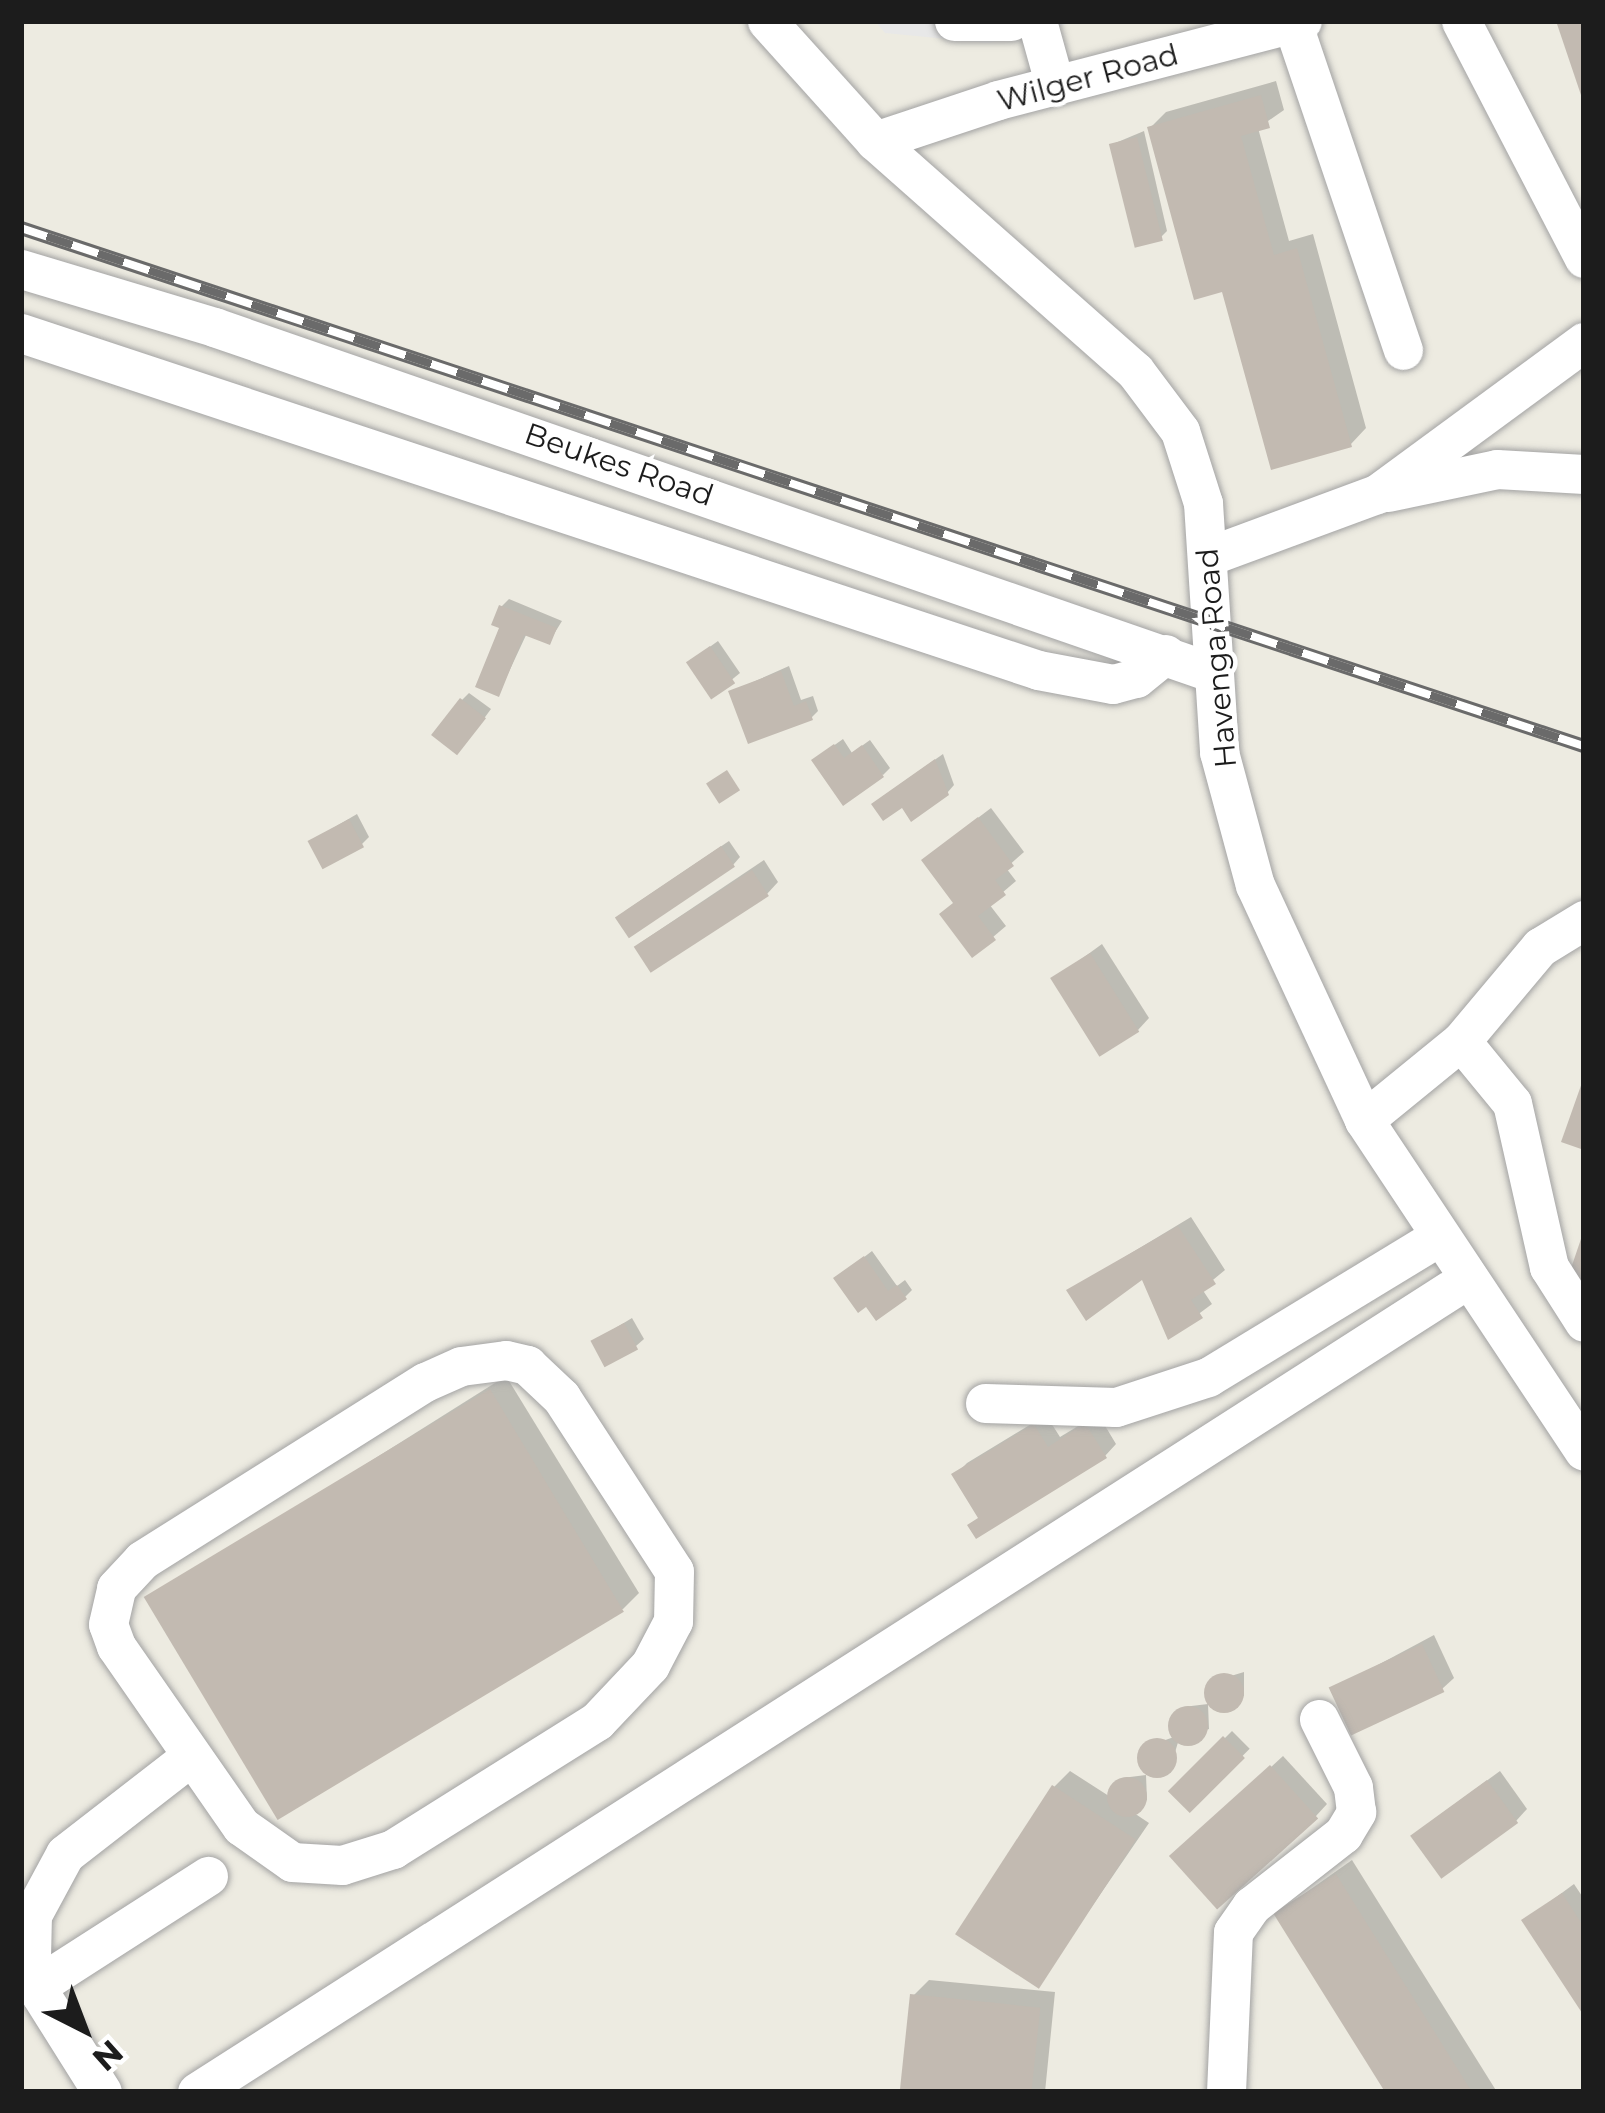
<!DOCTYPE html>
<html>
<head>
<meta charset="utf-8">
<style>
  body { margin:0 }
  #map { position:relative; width:1605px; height:2113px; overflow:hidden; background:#edebe1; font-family:Montserrat,sans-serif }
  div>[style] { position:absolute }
  .parking>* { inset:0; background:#e8e8e8 }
  .shadow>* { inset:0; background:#0003; transform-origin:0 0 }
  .building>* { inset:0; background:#c2bab1; transform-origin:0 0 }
  .round { border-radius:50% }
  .roads { filter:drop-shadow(0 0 3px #a3a3a3) drop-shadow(0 0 3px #a3a3a3) }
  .minor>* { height:39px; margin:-19.5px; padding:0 19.5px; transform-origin:19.5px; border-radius:19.5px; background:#fff }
  .rail>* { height:14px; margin-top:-7px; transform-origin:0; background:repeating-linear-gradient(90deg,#fff 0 27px,#6a6a6a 0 54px); box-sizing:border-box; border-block:3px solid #6a6a6a }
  span { translate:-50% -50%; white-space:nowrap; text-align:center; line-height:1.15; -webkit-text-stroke:9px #fff; paint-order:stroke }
  .street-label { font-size:30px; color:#1c1c1c }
  .frame { position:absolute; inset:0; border:24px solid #1c1c1c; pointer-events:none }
  .north { position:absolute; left:24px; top:1969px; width:120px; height:120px; -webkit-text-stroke:9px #fff; paint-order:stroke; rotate:138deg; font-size:33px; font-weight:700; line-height:48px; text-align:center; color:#1c1c1c }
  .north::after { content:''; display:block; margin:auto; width:42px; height:54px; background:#1c1c1c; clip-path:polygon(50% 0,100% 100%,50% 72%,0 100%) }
</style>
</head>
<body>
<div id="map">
  <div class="parking">
    <div style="clip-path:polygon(875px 21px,1080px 21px,988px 43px,885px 33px)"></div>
  </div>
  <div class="shadow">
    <div style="clip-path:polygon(1276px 81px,1284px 110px,1258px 128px,1289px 241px,1313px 234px,1366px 428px,1351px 444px,1224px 288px,1150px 128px,1166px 112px)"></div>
    <div style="clip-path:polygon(1144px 131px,1167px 231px,1160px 238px,1113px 144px)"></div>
    <div style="clip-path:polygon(509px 599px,562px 621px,549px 642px,527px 633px,499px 693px,501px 607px)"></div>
    <div style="clip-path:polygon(718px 641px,740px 673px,713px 695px,697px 656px)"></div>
    <div style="clip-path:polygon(789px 666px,801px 700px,813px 696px,818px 711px,811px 718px,731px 692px)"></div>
    <div style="clip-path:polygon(469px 693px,491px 709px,465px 744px,462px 700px)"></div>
    <div style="clip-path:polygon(843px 739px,852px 753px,870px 740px,890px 768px,883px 775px,822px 754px)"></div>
    <div style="clip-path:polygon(943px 754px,954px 785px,947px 793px,902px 804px,882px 797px)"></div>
    <div style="clip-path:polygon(991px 808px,1024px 852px,1006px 868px,1016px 881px,989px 904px,1006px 926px,973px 954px,937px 849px)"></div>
    <div style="clip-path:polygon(357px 814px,369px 837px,362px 844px,311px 841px)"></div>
    <div style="clip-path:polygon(729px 841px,740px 857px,733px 865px,625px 911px)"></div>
    <div style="clip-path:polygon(764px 860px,778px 882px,767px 894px,637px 945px)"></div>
    <div style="clip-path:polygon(1102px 944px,1149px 1018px,1138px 1030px,1054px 979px)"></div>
    <div style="clip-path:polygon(1191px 1217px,1225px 1270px,1202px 1289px,1212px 1304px,1169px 1336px,1143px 1275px,1070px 1290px)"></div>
    <div style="clip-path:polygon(872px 1251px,897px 1286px,905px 1280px,912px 1290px,905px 1297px,837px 1278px)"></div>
    <div style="clip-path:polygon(632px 1318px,644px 1339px,636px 1346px,594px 1341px)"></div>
    <div style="clip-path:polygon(506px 1376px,639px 1593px,623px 1609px,150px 1600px)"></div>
    <div style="clip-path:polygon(1098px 1414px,1116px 1444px,1105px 1456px,981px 1516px,955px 1475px,967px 1463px,1046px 1415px,1060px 1437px)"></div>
    <div style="clip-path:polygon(1434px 1635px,1454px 1678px,1442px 1689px,1333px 1689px)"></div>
    <div style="clip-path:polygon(1244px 1672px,1244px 1696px,1215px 1706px,1211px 1682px)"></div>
    <div style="clip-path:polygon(1208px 1704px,1209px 1729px,1179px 1739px,1170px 1769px,1148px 1771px,1145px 1747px,1177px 1736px,1183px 1707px)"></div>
    <div style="left:1232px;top:1731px;width:25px;height:85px;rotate:45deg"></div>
    <div style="clip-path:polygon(1283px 1756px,1327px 1804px,1316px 1816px,1185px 1846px)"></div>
    <div style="clip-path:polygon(1070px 1771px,1112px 1798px,1122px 1778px,1146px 1775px,1147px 1800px,1128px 1809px,1149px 1823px,1039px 1984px,1054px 1787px)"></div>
    <div style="clip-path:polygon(1500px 1771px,1527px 1809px,1516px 1821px,1426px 1825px)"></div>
    <div style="clip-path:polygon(1352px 1860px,1497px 2092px,1388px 2092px,1277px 1913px)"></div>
    <div style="clip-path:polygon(1574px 1884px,1584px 1899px,1584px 2010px,1525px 1920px)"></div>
    <div style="clip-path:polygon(929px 1980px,1055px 1992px,1045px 2092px,903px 2092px,913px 1996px)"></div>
  </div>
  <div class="building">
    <div style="clip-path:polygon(1556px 21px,1584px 21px,1584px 101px,1583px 101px)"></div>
    <div style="clip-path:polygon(1261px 95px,1270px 128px,1241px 136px,1274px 255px,1297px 248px,1352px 447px,1271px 470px,1222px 292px,1194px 300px,1147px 127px)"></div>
    <div style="left:1137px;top:137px;width:107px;height:29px;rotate:76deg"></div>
    <div style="clip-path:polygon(499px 605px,557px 628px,550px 645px,524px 635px,499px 697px,475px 687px,499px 628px,491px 625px)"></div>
    <div style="left:710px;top:646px;width:45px;height:29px;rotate:56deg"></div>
    <div style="clip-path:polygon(781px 671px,794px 706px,806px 701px,813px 720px,748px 744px,728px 691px)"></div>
    <div style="left:460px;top:698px;width:33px;height:47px;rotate:38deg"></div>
    <div style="clip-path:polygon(834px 744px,844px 758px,862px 745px,884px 777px,843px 806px,811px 760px)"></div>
    <div style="clip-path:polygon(935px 759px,949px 795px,911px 822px,902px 808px,883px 821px,871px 804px)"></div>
    <div style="left:727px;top:770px;width:24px;height:25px;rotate:57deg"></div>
    <div style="clip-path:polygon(978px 817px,1014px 866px,995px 880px,1006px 895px,978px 916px,996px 940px,972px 958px,939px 914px,953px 903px,921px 860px)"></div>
    <div style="left:349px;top:819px;width:32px;height:47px;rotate:62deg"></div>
    <div style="left:721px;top:846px;width:25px;height:128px;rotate:56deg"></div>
    <div style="left:752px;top:870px;width:31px;height:141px;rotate:57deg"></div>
    <div style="left:1090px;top:953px;width:93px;height:47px;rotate:58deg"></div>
    <div style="clip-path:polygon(1584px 1077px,1584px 1150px,1561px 1142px)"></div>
    <div style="clip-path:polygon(1178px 1226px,1216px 1284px,1191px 1300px,1203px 1318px,1168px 1340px,1142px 1280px,1086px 1321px,1066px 1290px)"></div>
    <div style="clip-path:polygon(1583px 1233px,1584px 1233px,1584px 1289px,1566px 1283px)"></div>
    <div style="clip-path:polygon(864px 1256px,888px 1291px,897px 1285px,907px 1299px,876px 1321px,866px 1307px,858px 1313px,833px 1278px)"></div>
    <div style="left:624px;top:1323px;width:30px;height:38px;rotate:62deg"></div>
    <div style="left:490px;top:1389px;width:260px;height:404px;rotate:59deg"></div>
    <div style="clip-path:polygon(1085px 1423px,1107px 1458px,976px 1539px,967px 1525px,978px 1518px,951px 1474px,1034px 1424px,1048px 1447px)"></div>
    <div style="left:1422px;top:1644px;width:53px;height:103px;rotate:65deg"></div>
    <div class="round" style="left:1204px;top:1673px;width:40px;height:40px"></div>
    <div class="round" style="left:1168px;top:1706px;width:40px;height:40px"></div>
    <div style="left:1223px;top:1736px;width:31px;height:78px;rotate:45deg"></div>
    <div class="round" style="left:1137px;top:1738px;width:40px;height:40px"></div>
    <div style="left:1270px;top:1765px;width:72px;height:136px;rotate:48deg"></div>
    <div class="round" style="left:1107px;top:1777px;width:40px;height:40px"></div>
    <div style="left:1487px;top:1780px;width:53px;height:95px;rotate:54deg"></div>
    <div style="left:1052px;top:1785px;width:100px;height:178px;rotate:33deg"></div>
    <div style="clip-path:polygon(1336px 1874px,1472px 2092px,1385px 2092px,1273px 1913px)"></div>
    <div style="clip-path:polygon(1562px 1893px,1584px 1927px,1584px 2016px,1521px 1920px)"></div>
    <div style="left:910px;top:1994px;width:131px;height:99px;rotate:6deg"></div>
  </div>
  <div class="roads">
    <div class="minor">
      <div style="left:767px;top:21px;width:161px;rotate:48deg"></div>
      <div style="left:875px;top:141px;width:347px;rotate:41.5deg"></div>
      <div style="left:1135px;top:371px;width:75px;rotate:53.1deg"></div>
      <div style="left:1180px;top:431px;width:76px;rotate:72.3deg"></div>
      <div style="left:1203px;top:503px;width:250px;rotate:86.3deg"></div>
      <div style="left:1219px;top:752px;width:138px;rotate:74.9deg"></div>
      <div style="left:1255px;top:885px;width:259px;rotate:65.1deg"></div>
      <div style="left:1364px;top:1120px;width:397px;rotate:56.4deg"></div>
      <div style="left:954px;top:21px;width:57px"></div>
      <div style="left:1037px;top:21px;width:67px;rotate:74.5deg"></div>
      <div style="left:1461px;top:21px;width:267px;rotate:62.6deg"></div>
      <div style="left:1293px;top:25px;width:343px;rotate:71.3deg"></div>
      <div style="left:875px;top:141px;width:130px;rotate:-18.4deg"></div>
      <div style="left:998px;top:100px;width:314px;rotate:-14.6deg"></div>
      <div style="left:21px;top:269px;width:202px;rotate:16.7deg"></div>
      <div style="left:214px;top:327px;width:1058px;rotate:19.09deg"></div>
      <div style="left:21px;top:333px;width:1071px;rotate:18.33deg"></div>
      <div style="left:1038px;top:670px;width:76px;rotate:10.6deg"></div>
      <div style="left:1113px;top:684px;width:24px;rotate:-15deg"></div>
      <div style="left:1136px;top:678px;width:38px;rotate:-39deg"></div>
      <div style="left:1388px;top:492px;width:111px;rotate:-11.9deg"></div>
      <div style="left:1497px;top:469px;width:87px;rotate:3.3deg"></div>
      <div style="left:1209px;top:556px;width:179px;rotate:-20.3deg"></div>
      <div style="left:1377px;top:494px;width:257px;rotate:-36.3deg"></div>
      <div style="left:1461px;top:1041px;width:80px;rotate:50.6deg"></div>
      <div style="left:1512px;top:1103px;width:168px;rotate:77.3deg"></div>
      <div style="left:1549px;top:1267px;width:65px;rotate:57.5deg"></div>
      <div style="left:1364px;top:1120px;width:125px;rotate:-39.2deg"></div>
      <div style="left:1461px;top:1041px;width:123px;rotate:-50deg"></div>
      <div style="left:1540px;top:947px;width:52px;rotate:-31.5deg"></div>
      <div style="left:506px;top:1360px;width:22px;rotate:13deg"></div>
      <div style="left:527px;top:1365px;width:47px;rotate:43.3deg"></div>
      <div style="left:561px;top:1397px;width:207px;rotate:57deg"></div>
      <div style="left:674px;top:1571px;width:50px;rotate:91.1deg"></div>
      <div style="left:673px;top:1621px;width:50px;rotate:117.6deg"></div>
      <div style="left:650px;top:1665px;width:77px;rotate:133.4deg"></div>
      <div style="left:597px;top:1721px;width:241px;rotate:147.9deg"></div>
      <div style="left:393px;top:1849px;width:53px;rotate:162.6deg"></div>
      <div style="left:342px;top:1865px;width:50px;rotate:-176.6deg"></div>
      <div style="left:292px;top:1862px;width:62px;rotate:-144.8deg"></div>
      <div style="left:241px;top:1826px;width:219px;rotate:-124.8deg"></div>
      <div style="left:116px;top:1646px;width:23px;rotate:-110deg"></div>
      <div style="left:108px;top:1624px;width:37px;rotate:-77deg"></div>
      <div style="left:116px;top:1588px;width:38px;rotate:-47deg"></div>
      <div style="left:142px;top:1560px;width:334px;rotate:-32.2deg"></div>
      <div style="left:425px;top:1382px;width:39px;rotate:-24deg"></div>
      <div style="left:461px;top:1366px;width:45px;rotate:-7.6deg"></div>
      <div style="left:985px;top:1403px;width:131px;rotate:1.7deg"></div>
      <div style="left:1116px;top:1407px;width:97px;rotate:-18.1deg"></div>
      <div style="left:1208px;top:1377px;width:268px;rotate:-31.3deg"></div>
      <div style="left:38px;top:1985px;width:202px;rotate:-32.7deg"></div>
      <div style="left:102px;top:2092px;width:115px;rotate:-122.2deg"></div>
      <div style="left:41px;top:1995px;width:38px;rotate:-105deg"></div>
      <div style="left:31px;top:1958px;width:43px;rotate:-88.7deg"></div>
      <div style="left:32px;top:1915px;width:69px;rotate:-61.6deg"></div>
      <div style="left:65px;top:1854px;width:158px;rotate:-37.8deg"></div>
      <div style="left:197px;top:2092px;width:1504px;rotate:-32.62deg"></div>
      <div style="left:1226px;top:2092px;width:160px;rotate:-87.5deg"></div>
      <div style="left:1233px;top:1932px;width:32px;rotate:-55deg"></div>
      <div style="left:1251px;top:1906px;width:117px;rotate:-38deg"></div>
      <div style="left:1343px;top:1834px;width:26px;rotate:-59deg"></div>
      <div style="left:1356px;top:1812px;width:25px;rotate:-97deg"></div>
      <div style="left:1353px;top:1787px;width:76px;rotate:-116.6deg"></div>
    </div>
  </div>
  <div class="rail">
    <div style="left:21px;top:228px;width:1647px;rotate:18.34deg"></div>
  </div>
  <div class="street-label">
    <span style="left:1088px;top:78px;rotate:-15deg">Wilger Road</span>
    <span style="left:619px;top:465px;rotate:19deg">Beukes Road</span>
    <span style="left:1217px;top:658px;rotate:-95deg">Havenga Road</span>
  </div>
  <div class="frame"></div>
  <div class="north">N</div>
</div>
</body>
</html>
